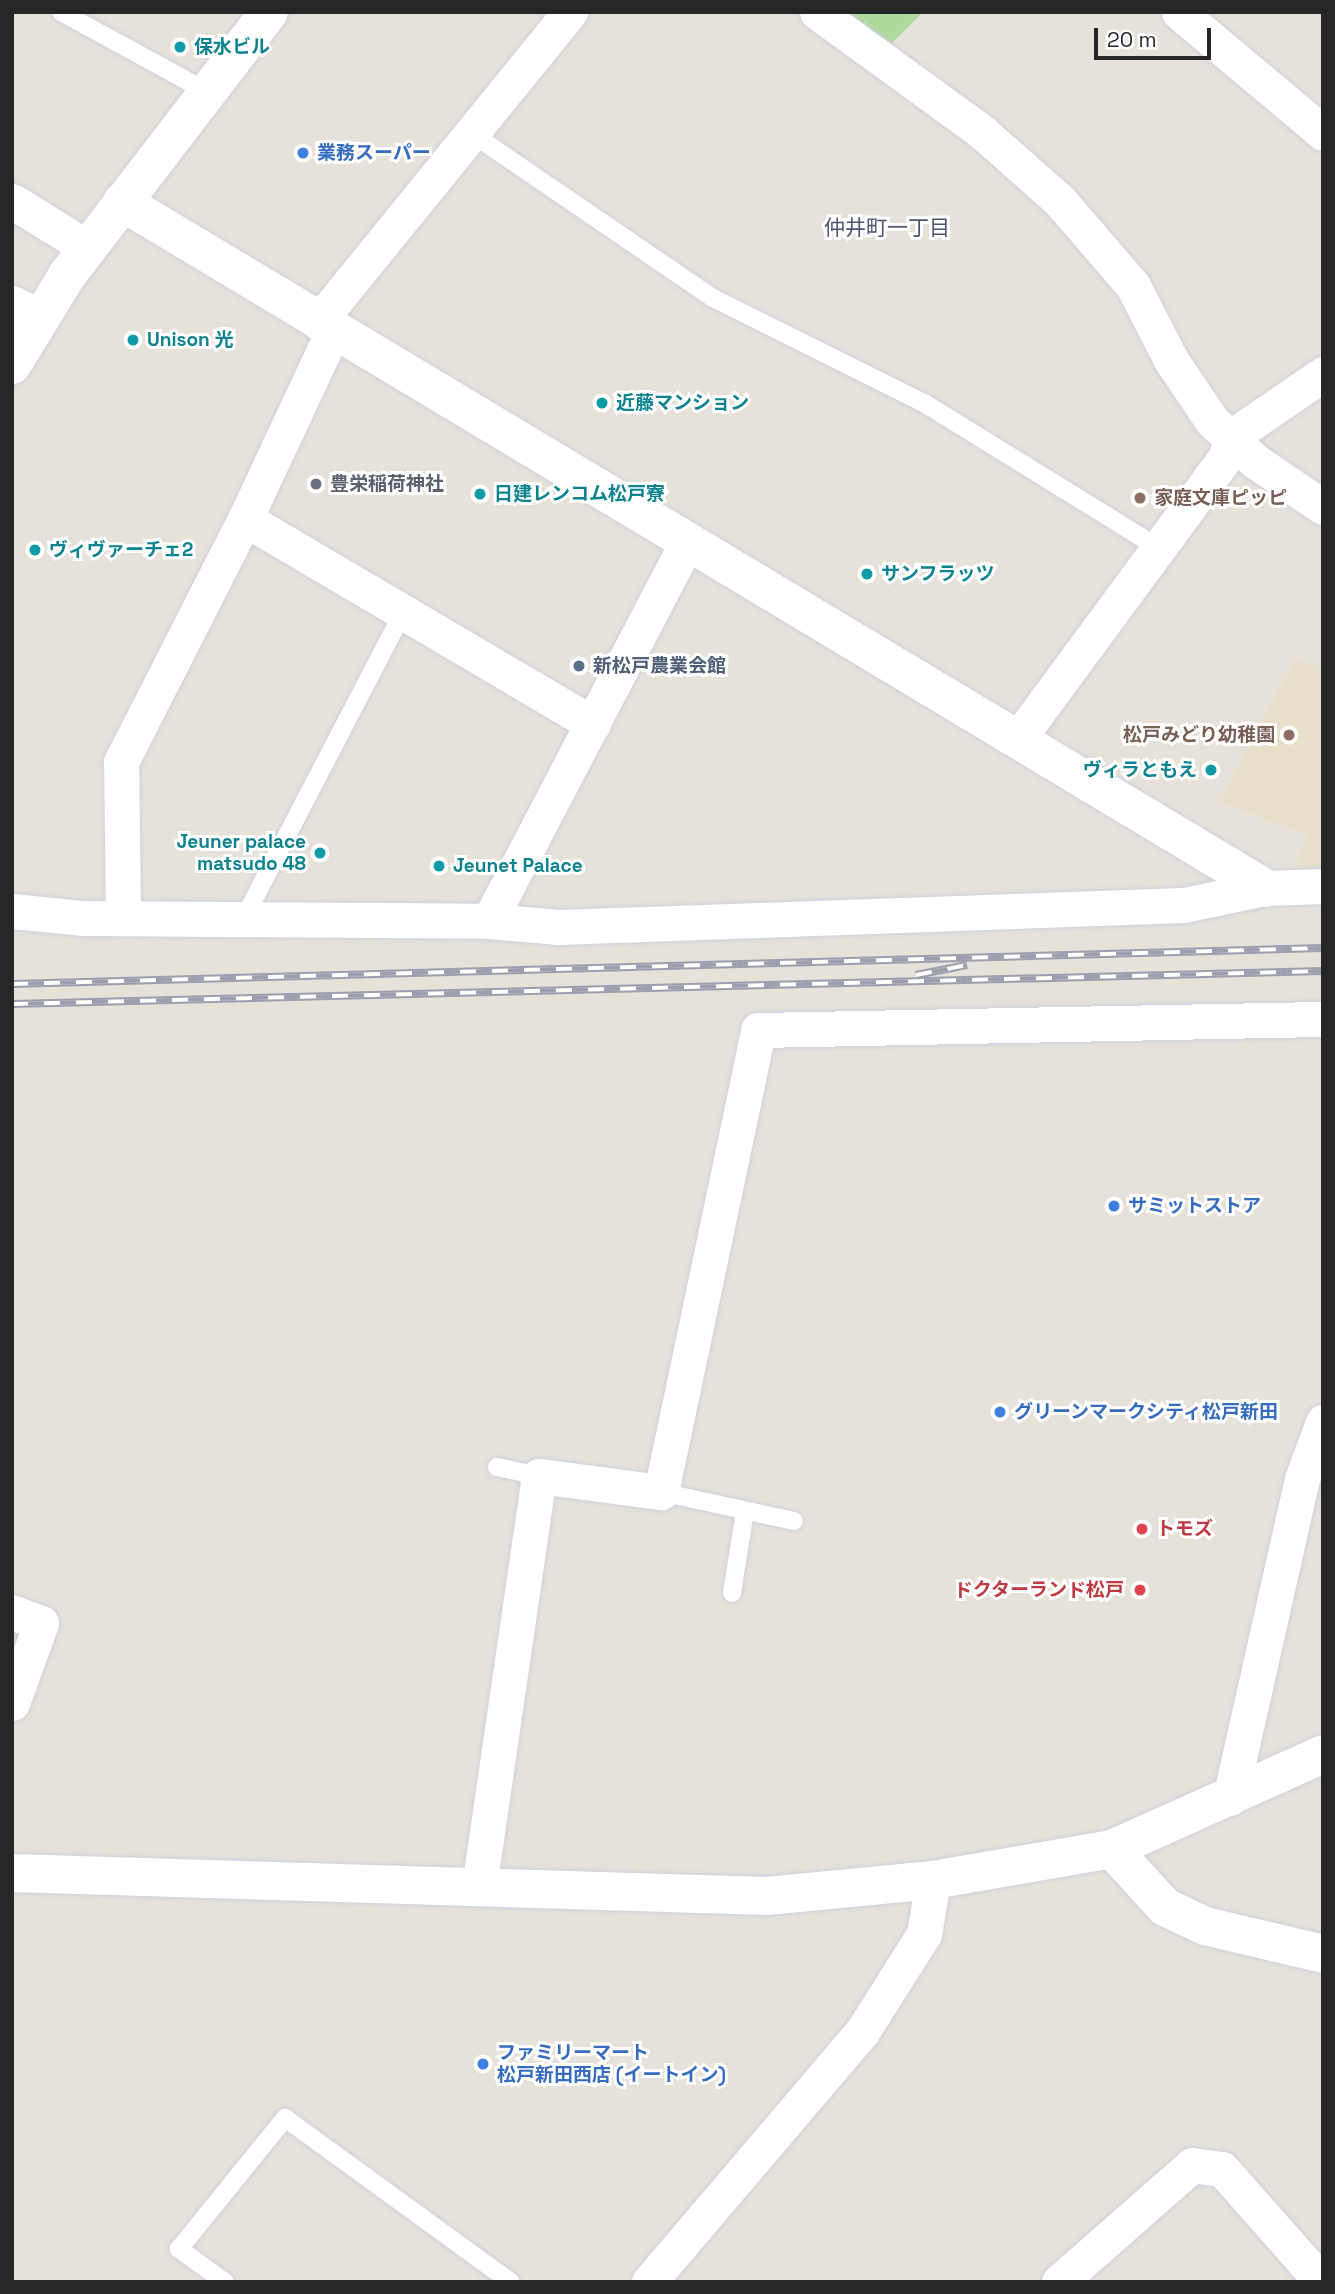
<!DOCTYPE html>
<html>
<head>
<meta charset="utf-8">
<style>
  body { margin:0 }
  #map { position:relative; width:1335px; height:2294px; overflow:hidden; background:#e7e2d9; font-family:"Space Grotesk","Noto Sans JP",sans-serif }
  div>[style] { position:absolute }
  .education>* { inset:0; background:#e8dfca }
  .green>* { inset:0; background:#afd89b }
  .roads { filter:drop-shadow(0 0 2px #cfd1de) drop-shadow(0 0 2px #cfd1de) }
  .service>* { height:18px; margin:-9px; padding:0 9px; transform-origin:9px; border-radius:9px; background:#fff }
  .minor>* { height:35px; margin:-17.5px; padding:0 17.5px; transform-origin:17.5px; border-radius:17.5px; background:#fff }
  .tertiary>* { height:38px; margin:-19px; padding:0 19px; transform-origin:19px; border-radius:19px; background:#fff }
  .rail>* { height:8px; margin-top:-4px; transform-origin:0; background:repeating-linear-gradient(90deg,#fff 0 16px,#9d9faf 0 32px); box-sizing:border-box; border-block:2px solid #9d9faf }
  .dots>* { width:19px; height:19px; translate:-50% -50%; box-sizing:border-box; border:4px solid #fff; border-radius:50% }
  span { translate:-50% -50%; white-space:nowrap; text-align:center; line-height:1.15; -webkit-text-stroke:6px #fff; paint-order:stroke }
  .culture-label { font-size:19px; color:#0d838f; font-weight:700 }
  .left { translate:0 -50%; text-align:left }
  .right { translate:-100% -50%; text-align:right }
  .shop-label { font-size:19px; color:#366cbe; font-weight:700 }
  .worship-label { font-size:19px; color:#5b616d; font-weight:700 }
  .education-label { font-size:19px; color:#785e54; font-weight:700 }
  .service-label { font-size:19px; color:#4e5e75; font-weight:700 }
  .health-label { font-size:19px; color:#be3a42; font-weight:700 }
  .neighbourhood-label { font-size:21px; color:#4d5371 }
  .frame { position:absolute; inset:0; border:14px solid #262626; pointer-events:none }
  .scale { position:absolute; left:1094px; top:28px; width:117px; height:32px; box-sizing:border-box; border:4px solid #262626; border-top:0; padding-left:9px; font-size:21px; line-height:24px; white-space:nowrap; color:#262626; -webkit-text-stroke:5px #fff; paint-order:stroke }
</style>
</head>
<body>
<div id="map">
  <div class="education">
    <div style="clip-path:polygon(1295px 660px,1323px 667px,1323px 869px,1297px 868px,1307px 834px,1220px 802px)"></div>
  </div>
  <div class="green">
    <div style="clip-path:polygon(851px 12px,923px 12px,888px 47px,848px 15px)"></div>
  </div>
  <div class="roads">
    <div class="service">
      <div style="left:61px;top:12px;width:167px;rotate:28.6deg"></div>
      <div style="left:471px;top:133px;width:293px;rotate:34.3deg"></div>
      <div style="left:713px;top:298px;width:236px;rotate:26.5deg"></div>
      <div style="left:924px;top:403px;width:276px;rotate:31.7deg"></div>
      <div style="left:244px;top:918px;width:344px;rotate:-62.5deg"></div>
      <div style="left:497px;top:1467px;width:43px;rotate:12.1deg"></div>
      <div style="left:661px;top:1492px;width:136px;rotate:12.3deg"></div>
      <div style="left:732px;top:1593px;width:83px;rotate:-81deg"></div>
      <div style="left:225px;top:2282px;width:57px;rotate:-144.3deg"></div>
      <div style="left:179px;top:2249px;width:169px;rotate:-51deg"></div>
      <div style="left:285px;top:2118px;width:279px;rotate:36deg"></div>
    </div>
    <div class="minor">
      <div style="left:817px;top:12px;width:204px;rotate:36deg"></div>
      <div style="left:982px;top:132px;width:104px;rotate:41.5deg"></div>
      <div style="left:1060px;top:201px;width:112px;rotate:49.3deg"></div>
      <div style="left:1133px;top:286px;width:83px;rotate:62.8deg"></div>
      <div style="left:1171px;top:360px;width:73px;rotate:56.1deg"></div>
      <div style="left:1212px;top:421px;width:59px;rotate:42.9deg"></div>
      <div style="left:1255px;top:461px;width:82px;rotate:34.1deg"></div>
      <div style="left:1179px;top:12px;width:188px;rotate:40deg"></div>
      <div style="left:12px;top:201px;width:89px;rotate:31.7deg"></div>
      <div style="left:12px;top:303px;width:30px;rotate:26deg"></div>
      <div style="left:318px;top:322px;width:400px;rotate:-50.9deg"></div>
      <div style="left:245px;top:519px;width:404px;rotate:30.5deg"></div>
      <div style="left:1017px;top:740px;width:352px;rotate:-53.6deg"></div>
      <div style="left:1226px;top:457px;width:21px;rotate:-76deg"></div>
      <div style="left:1231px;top:437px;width:112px;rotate:-34.4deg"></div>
      <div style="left:12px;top:911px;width:70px;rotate:5.7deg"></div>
      <div style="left:82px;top:918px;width:407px;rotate:0.4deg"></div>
      <div style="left:489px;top:921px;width:70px;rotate:4.9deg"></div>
      <div style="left:559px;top:927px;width:625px;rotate:-2.02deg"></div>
      <div style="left:1184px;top:905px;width:83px;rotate:-11.9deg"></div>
      <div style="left:1265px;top:888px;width:58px;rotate:-2deg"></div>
      <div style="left:123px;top:917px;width:155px;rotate:-90.7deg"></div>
      <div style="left:121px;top:762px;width:273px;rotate:-63deg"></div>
      <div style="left:245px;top:519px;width:208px;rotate:-64.9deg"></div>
      <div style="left:489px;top:921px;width:427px;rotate:-62.4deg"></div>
      <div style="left:12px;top:1612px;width:31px;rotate:21deg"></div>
      <div style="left:41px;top:1623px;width:85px;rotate:109.9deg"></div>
      <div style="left:1230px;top:1798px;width:327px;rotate:-77.3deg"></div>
      <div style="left:1302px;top:1479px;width:61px;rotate:-69.8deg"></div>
      <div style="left:479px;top:1887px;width:415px;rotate:-81.7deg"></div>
      <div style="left:539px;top:1476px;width:123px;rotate:7.5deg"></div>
      <div style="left:661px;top:1492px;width:472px;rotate:-78.1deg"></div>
      <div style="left:758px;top:1030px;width:565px;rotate:-1.12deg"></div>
      <div style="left:649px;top:2282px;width:328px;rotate:-49.6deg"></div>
      <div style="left:862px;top:2032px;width:116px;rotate:-57.7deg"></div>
      <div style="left:924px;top:1934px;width:55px;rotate:-80.5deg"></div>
      <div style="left:1059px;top:2282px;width:177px;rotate:-41.3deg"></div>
      <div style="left:1192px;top:2165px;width:30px;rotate:8deg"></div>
      <div style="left:1222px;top:2169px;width:151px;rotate:48.5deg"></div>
    </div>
    <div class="tertiary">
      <div style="left:122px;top:202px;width:1333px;rotate:30.97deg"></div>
      <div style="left:12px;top:365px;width:107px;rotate:-58.4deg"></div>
      <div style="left:68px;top:274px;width:330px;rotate:-52.5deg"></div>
      <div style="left:1112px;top:1849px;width:79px;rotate:47.6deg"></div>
      <div style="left:1165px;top:1907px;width:44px;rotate:25.4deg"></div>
      <div style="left:1205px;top:1926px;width:121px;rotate:13.3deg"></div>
      <div style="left:12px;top:1873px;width:755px;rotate:1.74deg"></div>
      <div style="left:767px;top:1896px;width:167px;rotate:-5.5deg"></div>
      <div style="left:933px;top:1880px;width:182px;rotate:-9.8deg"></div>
      <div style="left:1112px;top:1849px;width:231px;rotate:-24.2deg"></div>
    </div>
  </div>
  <div class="rail">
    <div style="left:916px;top:975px;width:52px;rotate:-11.1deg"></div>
    <div style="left:12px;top:984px;width:1311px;rotate:-1.57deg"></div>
    <div style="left:12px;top:1004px;width:1311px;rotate:-1.44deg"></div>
  </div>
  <div class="dots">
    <div style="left:180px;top:47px;background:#0f9aa8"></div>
    <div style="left:303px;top:153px;background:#3f7fe0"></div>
    <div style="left:133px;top:340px;background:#0f9aa8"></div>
    <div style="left:602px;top:403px;background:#0f9aa8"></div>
    <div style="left:316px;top:484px;background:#6b7280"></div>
    <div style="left:480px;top:494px;background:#0f9aa8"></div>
    <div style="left:1140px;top:498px;background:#8d6e63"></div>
    <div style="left:35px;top:550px;background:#0f9aa8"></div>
    <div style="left:867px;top:574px;background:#0f9aa8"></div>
    <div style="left:579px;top:666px;background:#5c6f8a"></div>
    <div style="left:1289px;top:735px;background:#8d6e63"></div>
    <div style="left:1211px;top:770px;background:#0f9aa8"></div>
    <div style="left:320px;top:853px;background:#0f9aa8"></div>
    <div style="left:439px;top:866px;background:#0f9aa8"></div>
    <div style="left:1114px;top:1206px;background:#3f7fe0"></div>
    <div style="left:1000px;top:1412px;background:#3f7fe0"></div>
    <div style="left:1142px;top:1529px;background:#e0444e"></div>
    <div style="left:1140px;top:1590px;background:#e0444e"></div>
    <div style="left:483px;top:2064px;background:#3f7fe0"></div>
  </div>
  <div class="culture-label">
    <span class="left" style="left:194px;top:47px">保水ビル</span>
    <span class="left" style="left:147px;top:340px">Unison 光</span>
    <span class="left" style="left:616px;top:403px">近藤マンション</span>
    <span class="left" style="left:494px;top:494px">日建レンコム松戸寮</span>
    <span class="left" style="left:49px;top:550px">ヴィヴァーチェ2</span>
    <span class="left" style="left:881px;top:574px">サンフラッツ</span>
    <span class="right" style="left:1197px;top:770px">ヴィラともえ</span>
    <span class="right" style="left:306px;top:853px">Jeuner palace<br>matsudo 48</span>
    <span class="left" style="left:453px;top:866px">Jeunet Palace</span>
  </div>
  <div class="shop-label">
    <span class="left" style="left:317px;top:153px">業務スーパー</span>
    <span class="left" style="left:1128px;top:1206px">サミットストア</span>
    <span class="left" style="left:1014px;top:1412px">グリーンマークシティ松戸新田</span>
    <span class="left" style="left:497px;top:2064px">ファミリーマート<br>松戸新田西店 (イートイン)</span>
  </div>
  <div class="worship-label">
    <span class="left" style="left:330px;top:484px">豊栄稲荷神社</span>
  </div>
  <div class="education-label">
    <span class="left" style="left:1154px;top:498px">家庭文庫ピッピ</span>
    <span class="right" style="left:1275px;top:735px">松戸みどり幼稚園</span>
  </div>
  <div class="service-label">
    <span class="left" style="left:593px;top:666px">新松戸農業会館</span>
  </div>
  <div class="health-label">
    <span class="left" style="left:1156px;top:1529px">トモズ</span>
    <span class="right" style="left:1124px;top:1590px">ドクターランド松戸</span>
  </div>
  <div class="neighbourhood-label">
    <span style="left:887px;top:228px">仲井町一丁目</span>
  </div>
  <div class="frame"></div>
  <div class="scale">20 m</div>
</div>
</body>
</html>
